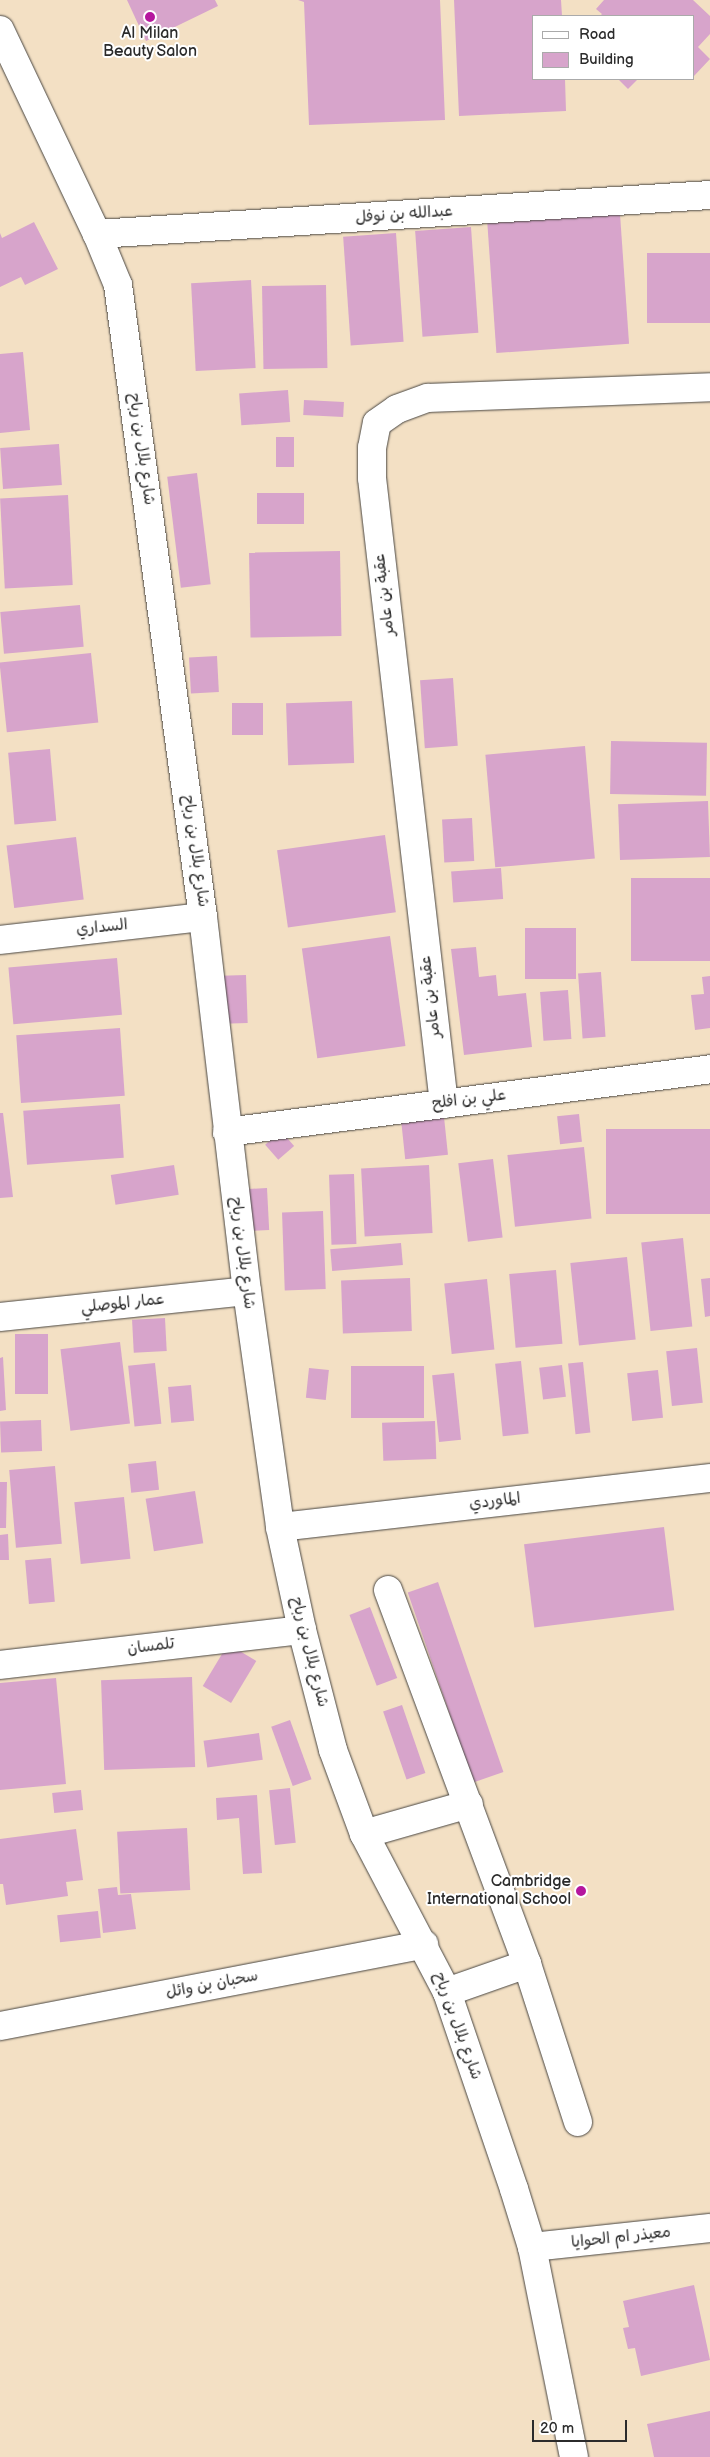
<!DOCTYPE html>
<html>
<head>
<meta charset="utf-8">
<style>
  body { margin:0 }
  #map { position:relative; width:710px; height:2457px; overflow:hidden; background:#f3e0c4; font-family:"Balsamiq Sans","Playpen Sans Arabic",sans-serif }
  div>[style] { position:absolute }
  .building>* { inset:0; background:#d7a4cb; transform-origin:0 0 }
  .roads { filter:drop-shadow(0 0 1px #494642) drop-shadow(0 0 1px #494642) }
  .minor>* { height:28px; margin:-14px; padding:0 14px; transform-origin:14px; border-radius:14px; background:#fff }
  .dots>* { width:14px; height:14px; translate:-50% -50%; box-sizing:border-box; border:2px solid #fff; border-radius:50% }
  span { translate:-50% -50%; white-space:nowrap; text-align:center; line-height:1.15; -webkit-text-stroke:4px #fff; paint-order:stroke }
  .poi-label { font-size:16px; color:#2b2b2b }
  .right { translate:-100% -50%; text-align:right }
  .street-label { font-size:16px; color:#2b2b2b }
  .legend { position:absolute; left:532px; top:15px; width:162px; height:65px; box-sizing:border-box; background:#fff; border:1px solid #aaa; margin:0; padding:6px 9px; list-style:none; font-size:15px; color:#2b2b2b }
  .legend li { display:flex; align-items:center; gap:10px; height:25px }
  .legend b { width:25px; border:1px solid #aaa }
  .scale { position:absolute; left:532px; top:2420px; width:95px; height:22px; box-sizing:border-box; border:2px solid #2b2b2b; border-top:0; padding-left:6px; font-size:15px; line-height:18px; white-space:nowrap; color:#2b2b2b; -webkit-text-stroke:4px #fff; paint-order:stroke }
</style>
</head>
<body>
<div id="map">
  <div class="building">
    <div style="clip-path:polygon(127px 0,215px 0,218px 6px,146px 41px)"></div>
    <div style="clip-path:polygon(298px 0,440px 0,445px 120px,309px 125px,304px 2px)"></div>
    <div style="clip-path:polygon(454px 0,561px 0,562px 16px,534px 16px,534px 79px,565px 79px,566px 111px,459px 116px)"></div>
    <div style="clip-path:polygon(604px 0,693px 0,710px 16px,710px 34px,698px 47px,710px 59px,694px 76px,694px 16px,600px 16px,602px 14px,596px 9px)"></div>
    <div style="clip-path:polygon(618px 79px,638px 79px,628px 89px)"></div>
    <div style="left:620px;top:214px;width:130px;height:133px;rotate:86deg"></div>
    <div style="clip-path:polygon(34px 222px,58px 269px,25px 285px,21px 277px,0 287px,0 233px,2px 238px)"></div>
    <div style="left:471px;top:227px;width:106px;height:56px;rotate:86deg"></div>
    <div style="left:396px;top:233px;width:109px;height:53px;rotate:86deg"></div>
    <div style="left:710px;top:253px;width:70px;height:63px;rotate:90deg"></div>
    <div style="left:251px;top:280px;width:88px;height:60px;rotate:87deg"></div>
    <div style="left:326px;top:285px;width:83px;height:64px;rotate:89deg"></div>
    <div style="clip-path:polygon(23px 352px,30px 430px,0 433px,0 354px)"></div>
    <div style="left:288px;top:390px;width:32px;height:49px;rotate:86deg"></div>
    <div style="left:304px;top:400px;width:40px;height:15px;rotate:3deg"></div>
    <div style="left:276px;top:437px;width:18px;height:30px"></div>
    <div style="left:59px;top:444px;width:41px;height:59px;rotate:86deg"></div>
    <div style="left:197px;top:473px;width:112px;height:30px;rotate:83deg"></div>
    <div style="left:257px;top:493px;width:47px;height:31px"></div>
    <div style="left:68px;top:495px;width:90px;height:68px;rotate:87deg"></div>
    <div style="left:340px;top:551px;width:85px;height:91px;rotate:89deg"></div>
    <div style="left:80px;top:605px;width:42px;height:80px;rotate:85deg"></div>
    <div style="left:91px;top:653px;width:70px;height:92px;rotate:84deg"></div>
    <div style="left:217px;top:656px;width:36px;height:28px;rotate:87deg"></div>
    <div style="left:453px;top:678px;width:68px;height:33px;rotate:86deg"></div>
    <div style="left:352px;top:701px;width:62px;height:66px;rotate:88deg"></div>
    <div style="left:232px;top:703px;width:31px;height:32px"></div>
    <div style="left:611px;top:741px;width:96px;height:53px;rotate:1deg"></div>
    <div style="left:585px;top:746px;width:113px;height:100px;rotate:85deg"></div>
    <div style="left:50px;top:749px;width:72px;height:42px;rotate:85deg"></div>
    <div style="left:708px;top:801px;width:56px;height:90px;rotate:88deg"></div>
    <div style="left:472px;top:818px;width:43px;height:30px;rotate:87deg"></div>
    <div style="left:385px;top:835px;width:78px;height:109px;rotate:82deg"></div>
    <div style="left:76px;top:837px;width:63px;height:70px;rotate:83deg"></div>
    <div style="left:501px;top:868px;width:31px;height:50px;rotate:86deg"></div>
    <div style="left:710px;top:878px;width:83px;height:79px;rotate:90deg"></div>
    <div style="left:576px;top:928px;width:51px;height:51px;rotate:90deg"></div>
    <div style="left:390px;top:936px;width:111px;height:89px;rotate:82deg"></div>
    <div style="clip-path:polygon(476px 947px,479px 977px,496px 975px,498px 996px,526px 993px,532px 1047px,464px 1055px,451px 949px)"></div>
    <div style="left:117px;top:958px;width:57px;height:109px;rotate:85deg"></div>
    <div style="left:601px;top:972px;width:65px;height:23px;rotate:86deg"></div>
    <div style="left:246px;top:975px;width:48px;height:25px;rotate:88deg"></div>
    <div style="clip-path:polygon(710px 976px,710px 1028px,695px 1030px,691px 995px,704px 994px,702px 977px)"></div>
    <div style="left:568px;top:990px;width:49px;height:28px;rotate:86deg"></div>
    <div style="left:120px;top:1028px;width:68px;height:104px;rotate:86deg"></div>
    <div style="left:120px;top:1104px;width:54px;height:97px;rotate:86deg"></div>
    <div style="clip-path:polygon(0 1113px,3px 1113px,13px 1197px,0 1198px)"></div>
    <div style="left:579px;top:1114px;width:28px;height:22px;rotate:84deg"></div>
    <div style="left:444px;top:1117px;width:38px;height:43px;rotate:84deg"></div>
    <div style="left:710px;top:1129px;width:85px;height:104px;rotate:90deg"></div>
    <div style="left:281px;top:1131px;width:20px;height:21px;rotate:49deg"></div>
    <div style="left:584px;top:1147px;width:72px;height:77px;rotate:84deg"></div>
    <div style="left:493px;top:1159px;width:79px;height:35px;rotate:83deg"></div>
    <div style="left:174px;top:1165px;width:30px;height:64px;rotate:81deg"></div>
    <div style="left:429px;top:1165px;width:68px;height:68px;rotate:87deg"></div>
    <div style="left:354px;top:1174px;width:70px;height:25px;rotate:88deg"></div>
    <div style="left:267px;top:1188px;width:42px;height:22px;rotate:87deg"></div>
    <div style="left:323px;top:1211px;width:78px;height:41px;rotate:88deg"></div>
    <div style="left:683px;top:1238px;width:89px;height:42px;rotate:84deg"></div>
    <div style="left:401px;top:1243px;width:22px;height:71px;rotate:85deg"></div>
    <div style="left:627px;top:1257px;width:83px;height:57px;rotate:84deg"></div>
    <div style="left:556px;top:1270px;width:74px;height:47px;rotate:85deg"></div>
    <div style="left:410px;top:1278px;width:53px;height:69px;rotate:88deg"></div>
    <div style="clip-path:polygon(710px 1278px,710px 1316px,705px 1317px,701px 1279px)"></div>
    <div style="left:487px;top:1279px;width:71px;height:43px;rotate:84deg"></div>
    <div style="left:165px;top:1318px;width:33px;height:33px;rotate:87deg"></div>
    <div style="left:15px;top:1334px;width:33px;height:60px"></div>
    <div style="left:120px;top:1342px;width:82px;height:60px;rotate:83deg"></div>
    <div style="left:697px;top:1348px;width:55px;height:31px;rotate:84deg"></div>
    <div style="clip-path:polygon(3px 1357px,6px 1410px,0 1411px,0 1358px)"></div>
    <div style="left:521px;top:1361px;width:73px;height:26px;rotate:84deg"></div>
    <div style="left:583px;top:1362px;width:71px;height:15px;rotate:84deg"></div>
    <div style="left:155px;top:1363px;width:61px;height:27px;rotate:84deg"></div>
    <div style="left:562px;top:1365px;width:32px;height:23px;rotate:83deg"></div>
    <div style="left:351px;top:1366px;width:73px;height:52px"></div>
    <div style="left:309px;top:1368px;width:20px;height:30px;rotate:6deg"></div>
    <div style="left:658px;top:1370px;width:48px;height:31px;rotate:84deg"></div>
    <div style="left:454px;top:1373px;width:67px;height:22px;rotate:84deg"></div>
    <div style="left:191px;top:1385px;width:36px;height:23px;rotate:85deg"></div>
    <div style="left:41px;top:1420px;width:31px;height:41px;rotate:88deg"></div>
    <div style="left:435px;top:1421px;width:38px;height:53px;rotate:88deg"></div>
    <div style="left:156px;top:1461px;width:29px;height:28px;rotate:84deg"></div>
    <div style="left:55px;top:1466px;width:78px;height:46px;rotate:85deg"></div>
    <div style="clip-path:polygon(0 1482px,7px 1482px,6px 1528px,0 1528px)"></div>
    <div style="left:195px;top:1491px;width:53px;height:50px;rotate:81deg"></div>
    <div style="left:124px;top:1497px;width:62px;height:50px;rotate:84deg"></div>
    <div style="left:664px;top:1527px;width:84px;height:141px;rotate:83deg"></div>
    <div style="clip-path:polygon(8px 1534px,9px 1560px,0 1560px,0 1535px)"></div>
    <div style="left:51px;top:1558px;width:44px;height:26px;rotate:85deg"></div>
    <div style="left:438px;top:1582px;width:201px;height:32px;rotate:71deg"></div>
    <div style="left:370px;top:1607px;width:76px;height:22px;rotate:69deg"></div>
    <div style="left:228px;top:1644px;width:33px;height:49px;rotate:31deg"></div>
    <div style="left:192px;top:1677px;width:90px;height:91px;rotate:88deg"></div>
    <div style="clip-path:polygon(56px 1678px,66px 1784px,0 1790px,0 1683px)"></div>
    <div style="left:402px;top:1705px;width:72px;height:20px;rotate:71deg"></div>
    <div style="left:290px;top:1720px;width:63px;height:20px;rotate:70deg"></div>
    <div style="left:259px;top:1733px;width:27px;height:56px;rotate:82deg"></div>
    <div style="left:290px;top:1788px;width:55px;height:21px;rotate:84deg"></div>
    <div style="left:81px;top:1790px;width:20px;height:29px;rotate:84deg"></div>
    <div style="clip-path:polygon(257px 1795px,262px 1873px,243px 1874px,239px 1818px,217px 1820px,216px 1798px)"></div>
    <div style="left:187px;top:1828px;width:62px;height:70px;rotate:87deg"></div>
    <div style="clip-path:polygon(76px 1829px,83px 1880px,66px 1882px,68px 1896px,6px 1905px,3px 1884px,0 1884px,0 1839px)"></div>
    <div style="clip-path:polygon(117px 1887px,118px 1895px,131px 1894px,136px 1929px,103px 1933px,98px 1889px)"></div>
    <div style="left:98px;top:1911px;width:27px;height:41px;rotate:84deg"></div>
    <div style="clip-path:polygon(694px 2285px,710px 2360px,641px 2376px,635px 2348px,628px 2349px,623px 2328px,629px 2327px,623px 2301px)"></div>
    <div style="clip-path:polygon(710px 2411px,710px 2457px,654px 2457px,647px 2424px)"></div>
  </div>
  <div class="roads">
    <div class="minor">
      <div style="left:0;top:30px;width:226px;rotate:64.6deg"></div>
      <div style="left:97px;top:234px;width:55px;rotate:67.6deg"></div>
      <div style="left:118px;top:285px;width:638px;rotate:82.34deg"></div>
      <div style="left:203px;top:917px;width:377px;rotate:83.3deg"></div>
      <div style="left:247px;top:1291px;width:238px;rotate:82deg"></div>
      <div style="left:280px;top:1527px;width:105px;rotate:77.9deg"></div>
      <div style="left:302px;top:1630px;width:124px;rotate:75.5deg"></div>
      <div style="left:333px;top:1750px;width:90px;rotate:69.7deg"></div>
      <div style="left:364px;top:1834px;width:178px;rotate:62.3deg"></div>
      <div style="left:447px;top:1992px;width:208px;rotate:71.2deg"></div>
      <div style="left:514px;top:2189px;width:61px;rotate:72.8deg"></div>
      <div style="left:532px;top:2247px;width:214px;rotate:78.7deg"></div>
      <div style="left:97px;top:234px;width:614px;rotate:-3.64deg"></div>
      <div style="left:0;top:940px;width:204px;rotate:-6.5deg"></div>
      <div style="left:444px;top:1104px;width:630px;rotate:-96.56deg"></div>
      <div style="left:372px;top:478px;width:30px;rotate:-90deg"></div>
      <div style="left:372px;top:448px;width:25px;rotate:-79deg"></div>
      <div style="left:377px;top:423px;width:24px;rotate:-35deg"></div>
      <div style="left:397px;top:409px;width:33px;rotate:-20deg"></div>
      <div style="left:428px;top:398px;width:282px;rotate:-2.2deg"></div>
      <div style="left:227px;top:1132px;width:487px;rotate:-7.4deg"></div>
      <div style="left:0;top:1317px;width:248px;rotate:-6deg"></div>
      <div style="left:280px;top:1527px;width:433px;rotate:-6.5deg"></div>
      <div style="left:388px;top:1590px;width:399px;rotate:69.6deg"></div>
      <div style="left:527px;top:1964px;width:166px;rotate:72.1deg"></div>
      <div style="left:0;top:1665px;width:304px;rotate:-6.6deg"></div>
      <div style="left:364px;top:1834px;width:109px;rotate:-15.9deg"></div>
      <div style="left:447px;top:1992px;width:85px;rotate:-19.3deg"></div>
      <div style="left:0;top:2026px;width:432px;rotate:-10.9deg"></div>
      <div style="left:532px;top:2247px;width:179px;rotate:-6.1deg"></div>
    </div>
  </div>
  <div class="dots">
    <div style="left:150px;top:17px;background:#b5179e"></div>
    <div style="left:581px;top:1891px;background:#b5179e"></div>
  </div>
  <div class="poi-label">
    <span style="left:150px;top:43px">Al Milan<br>Beauty Salon</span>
    <span class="right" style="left:571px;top:1891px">Cambridge<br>International School</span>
  </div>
  <div class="street-label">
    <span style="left:404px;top:215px;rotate:-4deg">عبدالله بن نوفل</span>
    <span style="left:141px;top:449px;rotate:82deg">شارع بلال بن رباح</span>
    <span style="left:385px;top:595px;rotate:-97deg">عقبة بن عامر</span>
    <span style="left:195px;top:851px;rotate:82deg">شارع بلال بن رباح</span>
    <span style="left:102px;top:928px;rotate:-6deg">السداري</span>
    <span style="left:431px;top:997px;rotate:-97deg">عقبة بن عامر</span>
    <span style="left:469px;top:1100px;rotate:-7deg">علي بن افلح</span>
    <span style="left:242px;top:1253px;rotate:83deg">شارع بلال بن رباح</span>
    <span style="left:123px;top:1304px;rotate:-6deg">عمار الموصلي</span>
    <span style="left:495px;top:1502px;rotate:-7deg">الماوردي</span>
    <span style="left:151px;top:1647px;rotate:-7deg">تلمسان</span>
    <span style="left:309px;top:1652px;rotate:76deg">شارع بلال بن رباح</span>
    <span style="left:212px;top:1985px;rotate:-11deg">سحبان بن وائل</span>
    <span style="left:457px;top:2026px;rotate:70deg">شارع بلال بن رباح</span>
    <span style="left:621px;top:2238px;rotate:-6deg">معيذر ام الحوايا</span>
  </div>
  <ul class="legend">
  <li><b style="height:6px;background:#fff"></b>Road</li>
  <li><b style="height:14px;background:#d7a4cb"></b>Building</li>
  </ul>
  <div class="scale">20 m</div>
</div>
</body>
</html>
